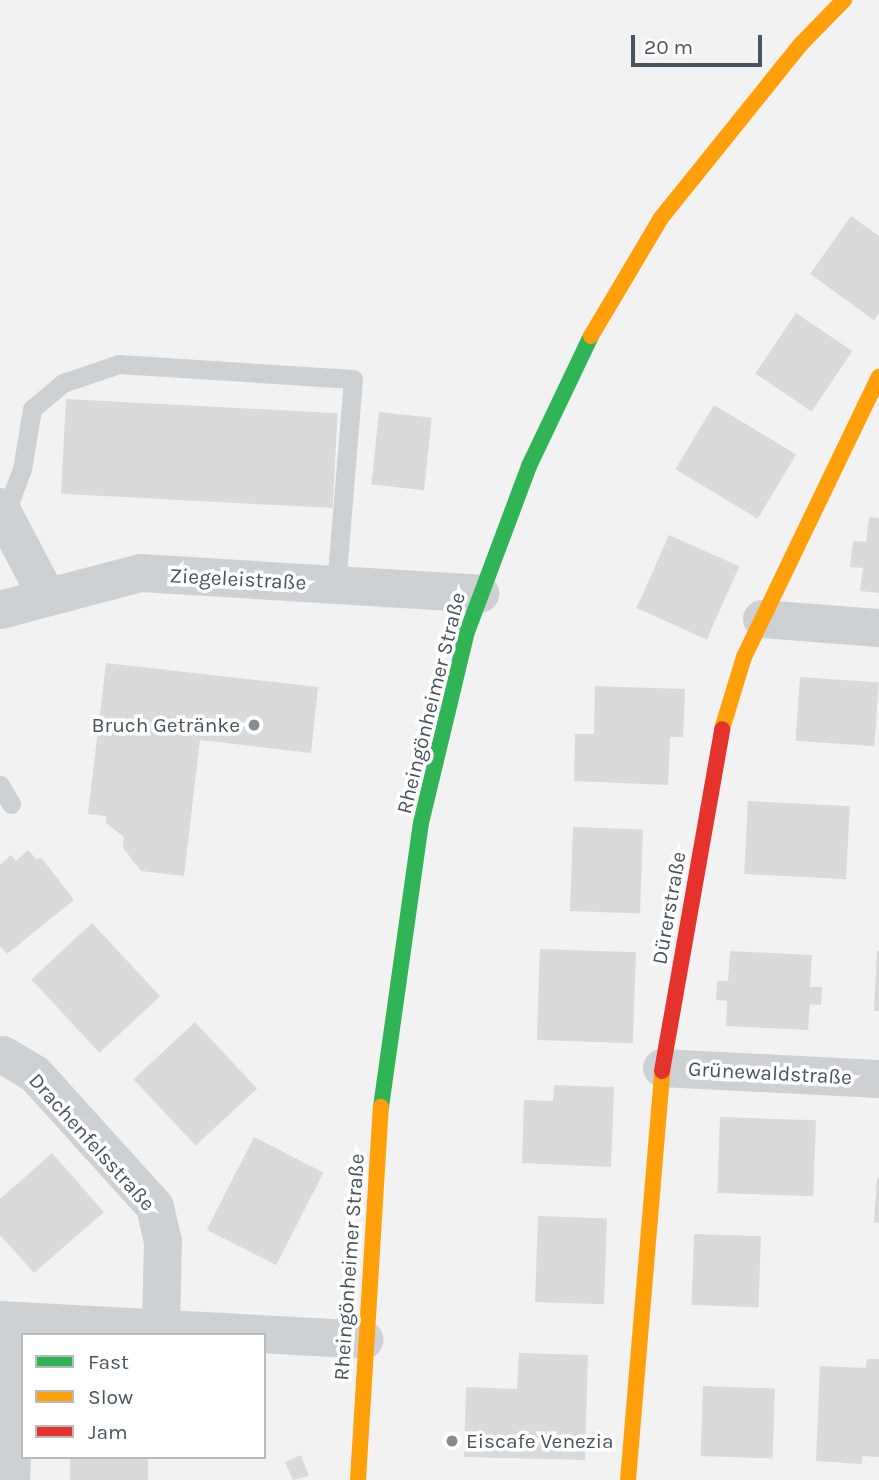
<!DOCTYPE html>
<html>
<head>
<meta charset="utf-8">
<style>
  body { margin:0 }
  #map { position:relative; width:879px; height:1480px; overflow:hidden; background:#f2f2f2; font-family:Karla,sans-serif }
  div>[style] { position:absolute }
  .building>* { inset:0; background:#d9dadb; transform-origin:0 0 }
  .lane>* { height:19px; margin:-9.5px; padding:0 9.5px; transform-origin:9.5px; border-radius:9.5px; background:#cdd1d3 }
  .street>* { height:38px; margin:-19px; padding:0 19px; transform-origin:19px; border-radius:19px; background:#cdd1d3 }
  .fast>* { height:16px; margin:-8px; padding:0 8px; transform-origin:8px; border-radius:8px; background:#30b455 }
  .slow>* { height:16px; margin:-8px; padding:0 8px; transform-origin:8px; border-radius:8px; background:#ff9f0a }
  .jam>* { height:16px; margin:-8px; padding:0 8px; transform-origin:8px; border-radius:8px; background:#e5322d }
  .dots>* { width:19px; height:19px; translate:-50% -50%; box-sizing:border-box; border:4px solid #fff; border-radius:50% }
  span { translate:-50% -50%; white-space:nowrap; text-align:center; line-height:1.15; -webkit-text-stroke:7px #fff; paint-order:stroke }
  .street-label { font-size:21px; color:#48555f }
  .poi-label { font-size:21px; color:#48555f }
  .right { translate:-100% -50%; text-align:right }
  .left { translate:0 -50%; text-align:left }
  .legend { position:absolute; left:21px; top:1333px; width:245px; height:126px; box-sizing:border-box; background:#fff; border:2px solid #b6bbbf; margin:0; padding:9px 12px; list-style:none; font-size:21px; color:#48555f }
  .legend li { display:flex; align-items:center; gap:14px; height:35px }
  .legend b { width:35px; border:2px solid #b6bbbf }
  .scale { position:absolute; left:631px; top:35px; width:131px; height:32px; box-sizing:border-box; border:4px solid #48555f; border-top:0; padding-left:9px; font-size:21px; line-height:24px; white-space:nowrap; color:#48555f; -webkit-text-stroke:5px #fff; paint-order:stroke }
</style>
</head>
<body>
<div id="map">
  <div class="building">
    <div style="clip-path:polygon(851px 216px,879px 236px,879px 313px,874px 320px,810px 274px)"></div>
    <div style="left:796px;top:313px;width:68px;height:73px;rotate:34deg"></div>
    <div style="left:66px;top:399px;width:272px;height:95px;rotate:3deg"></div>
    <div style="left:714px;top:405px;width:96px;height:75px;rotate:31deg"></div>
    <div style="left:379px;top:412px;width:53px;height:73px;rotate:6deg"></div>
    <div style="clip-path:polygon(869px 517px,879px 518px,879px 593px,860px 591px,863px 568px,850px 567px,853px 541px,866px 542px)"></div>
    <div style="left:669px;top:535px;width:77px;height:80px;rotate:24deg"></div>
    <div style="clip-path:polygon(106px 663px,318px 687px,311px 753px,200px 740px,184px 876px,141px 871px,123px 848px,124px 837px,106px 823px,106px 816px,88px 814px)"></div>
    <div style="left:800px;top:677px;width:79px;height:64px;rotate:4deg"></div>
    <div style="clip-path:polygon(595px 686px,685px 689px,683px 737px,670px 737px,668px 785px,574px 781px,575px 734px,594px 734px)"></div>
    <div style="left:748px;top:801px;width:102px;height:73px;rotate:3deg"></div>
    <div style="left:573px;top:827px;width:70px;height:84px;rotate:2deg"></div>
    <div style="clip-path:polygon(28px 850px,37px 860px,41px 857px,74px 900px,7px 954px,0 946px,0 865px,11px 855px,16px 861px)"></div>
    <div style="left:92px;top:923px;width:100px;height:83px;rotate:47deg"></div>
    <div style="left:540px;top:949px;width:96px;height:91px;rotate:2deg"></div>
    <div style="clip-path:polygon(730px 951px,812px 955px,810px 987px,822px 987px,821px 1005px,810px 1004px,808px 1030px,726px 1026px,727px 1001px,716px 1000px,717px 981px,728px 981px)"></div>
    <div style="clip-path:polygon(877px 951px,879px 951px,879px 1011px,874px 1011px)"></div>
    <div style="left:195px;top:1022px;width:91px;height:84px;rotate:47deg"></div>
    <div style="clip-path:polygon(554px 1085px,614px 1087px,611px 1167px,522px 1163px,524px 1100px,553px 1101px)"></div>
    <div style="left:720px;top:1117px;width:96px;height:76px;rotate:2deg"></div>
    <div style="left:254px;top:1137px;width:78px;height:104px;rotate:27deg"></div>
    <div style="clip-path:polygon(52px 1153px,104px 1212px,34px 1273px,0 1235px,0 1199px)"></div>
    <div style="clip-path:polygon(877px 1179px,879px 1179px,879px 1223px,874px 1222px)"></div>
    <div style="left:538px;top:1216px;width:69px;height:86px;rotate:2deg"></div>
    <div style="left:694px;top:1234px;width:67px;height:71px;rotate:2deg"></div>
    <div style="clip-path:polygon(519px 1353px,588px 1355px,585px 1460px,464px 1457px,466px 1387px,517px 1389px)"></div>
    <div style="clip-path:polygon(867px 1359px,879px 1359px,879px 1457px,862px 1456px,862px 1464px,816px 1461px,820px 1366px,866px 1368px)"></div>
    <div style="left:703px;top:1386px;width:72px;height:70px;rotate:2deg"></div>
    <div style="clip-path:polygon(301px 1455px,309px 1476px,293px 1480px,285px 1462px)"></div>
    <div style="left:70px;top:1457px;width:78px;height:23px"></div>
  </div>
  <div class="lane">
    <div style="left:5px;top:514px;width:48px;rotate:-69.3deg"></div>
    <div style="left:22px;top:469px;width:61px;rotate:-80.5deg"></div>
    <div style="left:32px;top:409px;width:40px;rotate:-40deg"></div>
    <div style="left:63px;top:383px;width:59px;rotate:-18.7deg"></div>
    <div style="left:119px;top:364px;width:234px;rotate:3.7deg"></div>
    <div style="left:353px;top:379px;width:207px;rotate:94.7deg"></div>
    <div style="left:0;top:785px;width:22px;rotate:60deg"></div>
  </div>
  <div class="street">
    <div style="left:0;top:507px;width:99px;rotate:62.4deg"></div>
    <div style="left:0;top:610px;width:146px;rotate:-14.7deg"></div>
    <div style="left:141px;top:573px;width:340px;rotate:3.5deg"></div>
    <div style="left:762px;top:619px;width:117px;rotate:4.4deg"></div>
    <div style="left:3px;top:1055px;width:37px;rotate:31deg"></div>
    <div style="left:35px;top:1074px;width:179px;rotate:47.9deg"></div>
    <div style="left:155px;top:1207px;width:36px;rotate:77deg"></div>
    <div style="left:163px;top:1242px;width:83px;rotate:91.4deg"></div>
    <div style="left:662px;top:1068px;width:217px;rotate:2.9deg"></div>
    <div style="left:0;top:1320px;width:365px;rotate:3.1deg"></div>
    <div style="left:11px;top:1480px;width:159px;rotate:-87.8deg"></div>
  </div>
  <div class="fast">
    <div style="left:381px;top:1107px;width:287px;rotate:-82deg"></div>
    <div style="left:421px;top:823px;width:196px;rotate:-76.5deg"></div>
    <div style="left:467px;top:632px;width:177px;rotate:-69.5deg"></div>
    <div style="left:529px;top:466px;width:144px;rotate:-64.5deg"></div>
  </div>
  <div class="slow">
    <div style="left:591px;top:336px;width:137px;rotate:-59.3deg"></div>
    <div style="left:661px;top:218px;width:223px;rotate:-51.2deg"></div>
    <div style="left:801px;top:44px;width:62px;rotate:-45.7deg"></div>
    <div style="left:722px;top:729px;width:75px;rotate:-73deg"></div>
    <div style="left:744px;top:657px;width:311px;rotate:-64.3deg"></div>
    <div style="left:358px;top:1480px;width:374px;rotate:-86.5deg"></div>
    <div style="left:628px;top:1480px;width:410px;rotate:-85.2deg"></div>
  </div>
  <div class="jam">
    <div style="left:662px;top:1071px;width:347px;rotate:-80deg"></div>
  </div>
  <div class="dots">
    <div style="left:254px;top:725px;background:#848c92"></div>
    <div style="left:452px;top:1441px;background:#848c92"></div>
  </div>
  <div class="street-label">
    <span style="left:238px;top:579px;rotate:3deg">Ziegeleistraße</span>
    <span style="left:431px;top:703px;rotate:-76deg">Rheingönheimer Straße</span>
    <span style="left:669px;top:908px;rotate:-80deg">Dürerstraße</span>
    <span style="left:770px;top:1073px;rotate:3deg">Grünewaldstraße</span>
    <span style="left:92px;top:1142px;rotate:48deg">Drachenfelsstraße</span>
    <span style="left:349px;top:1267px;rotate:-86deg">Rheingönheimer Straße</span>
  </div>
  <div class="poi-label">
    <span class="right" style="left:240px;top:725px">Bruch Getränke</span>
    <span class="left" style="left:466px;top:1441px">Eiscafe Venezia</span>
  </div>
  <ul class="legend">
  <li><b style="height:9px;background:#30b455"></b>Fast</li>
  <li><b style="height:9px;background:#ff9f0a"></b>Slow</li>
  <li><b style="height:9px;background:#e5322d"></b>Jam</li>
  </ul>
  <div class="scale">20 m</div>
</div>
</body>
</html>
